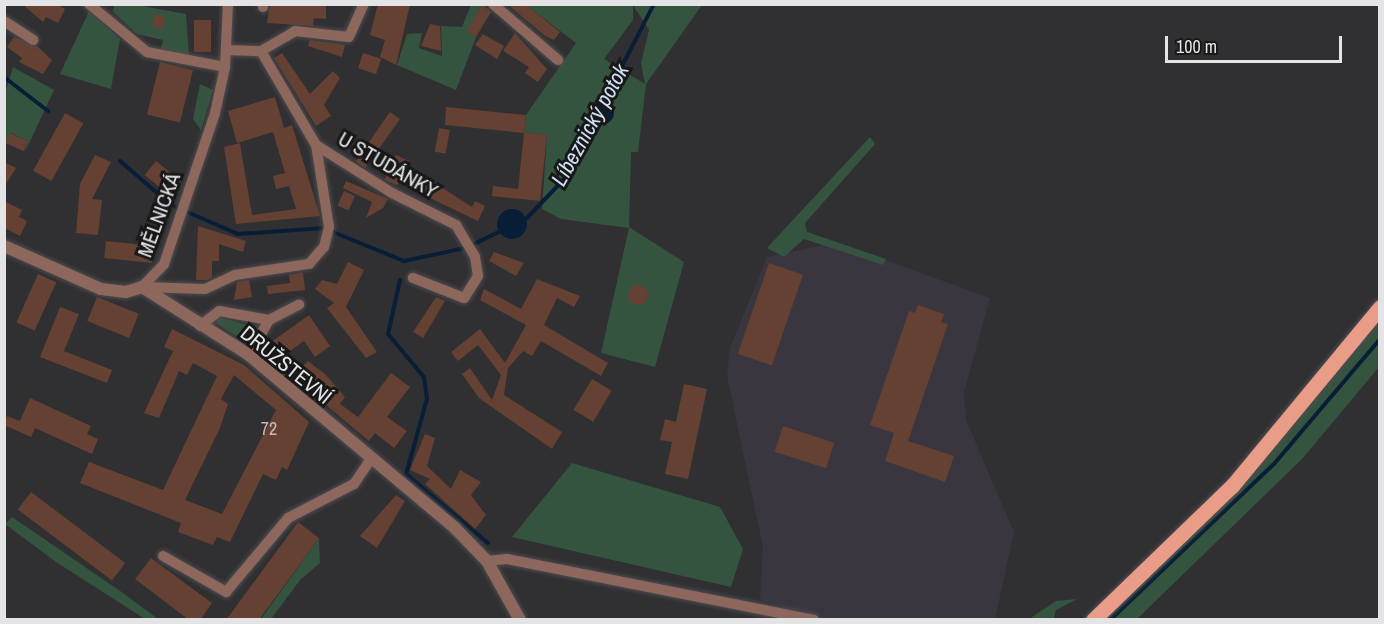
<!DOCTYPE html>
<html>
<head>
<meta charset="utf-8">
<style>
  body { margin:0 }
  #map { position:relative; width:1384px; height:624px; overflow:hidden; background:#302f32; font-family:"Archivo Narrow",sans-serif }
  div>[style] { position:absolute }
  .built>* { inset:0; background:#39363f }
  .green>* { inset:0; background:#355440 }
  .water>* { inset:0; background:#081e36 }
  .round { border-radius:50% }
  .stream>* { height:4px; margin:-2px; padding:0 2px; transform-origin:2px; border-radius:2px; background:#081e36 }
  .building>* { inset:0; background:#654133; transform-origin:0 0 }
  .roads { filter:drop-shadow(0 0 2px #4d4c4f) drop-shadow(0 0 2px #4d4c4f) }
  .minor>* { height:10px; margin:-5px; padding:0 5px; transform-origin:5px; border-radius:5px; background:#8d675c }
  .tertiary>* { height:12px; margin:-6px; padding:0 6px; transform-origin:6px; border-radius:6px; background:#8d675c }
  .primary>* { height:15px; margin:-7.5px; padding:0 7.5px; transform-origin:7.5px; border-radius:7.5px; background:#e99c87 }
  span { translate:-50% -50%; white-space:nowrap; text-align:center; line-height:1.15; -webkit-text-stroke:6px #181819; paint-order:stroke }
  .number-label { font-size:18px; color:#c4bbb9 }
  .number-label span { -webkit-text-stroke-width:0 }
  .street-label { font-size:21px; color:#e4e4e6 }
  .water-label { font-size:22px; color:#cfe0f5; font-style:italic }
  .frame { position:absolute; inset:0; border:6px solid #e4e4e6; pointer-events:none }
  .scale { position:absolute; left:1165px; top:36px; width:177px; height:27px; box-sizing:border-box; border:3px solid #e4e4e6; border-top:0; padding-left:8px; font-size:18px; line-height:21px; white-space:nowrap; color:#e4e4e6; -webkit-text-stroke:4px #181819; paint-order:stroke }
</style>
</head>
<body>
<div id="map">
  <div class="built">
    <div style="clip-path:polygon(836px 242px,990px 298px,964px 392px,966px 420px,1014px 532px,995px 619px,825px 619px,760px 600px,763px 547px,727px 376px,730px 348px,767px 257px)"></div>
  </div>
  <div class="green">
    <div style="clip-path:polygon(131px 4px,186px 14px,189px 56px,161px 49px,163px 40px,137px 34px,113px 12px,114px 5px)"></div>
    <div style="clip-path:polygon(471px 5px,481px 6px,468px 32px,476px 37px,456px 90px,397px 65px,407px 34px,422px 33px,419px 48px,442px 56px,441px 26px,462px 27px)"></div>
    <div style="clip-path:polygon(evenodd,526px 5px,702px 5px,646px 84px,638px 152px,631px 152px,629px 227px,684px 262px,655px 367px,601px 353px,629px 228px,561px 219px,542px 209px,547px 135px,524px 132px,526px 115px,576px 43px,526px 5px,633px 5px,649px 30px,641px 63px,645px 84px,604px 59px,633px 20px,633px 5px)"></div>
    <div style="clip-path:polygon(89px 11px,120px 39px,111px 89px,60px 74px)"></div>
    <div style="clip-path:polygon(13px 67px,54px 90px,25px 152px,28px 141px,11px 133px,5px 145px,5px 93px)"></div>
    <div style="clip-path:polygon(200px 84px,213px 90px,201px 130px,193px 119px)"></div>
    <div style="clip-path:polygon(870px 137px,875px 144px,805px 223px,807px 232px,886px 259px,883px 265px,804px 239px,784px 257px,767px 248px)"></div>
    <div style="clip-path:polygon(219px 317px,258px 328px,250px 345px,216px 323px)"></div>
    <div style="clip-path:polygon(1379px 320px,1379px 367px,1302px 459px,1137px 619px,1104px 620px,1226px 503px)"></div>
    <div style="clip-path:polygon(572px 463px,720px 507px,743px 549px,731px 587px,512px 537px)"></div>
    <div style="clip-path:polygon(12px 517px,123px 593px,158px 619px,145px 619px,56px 562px,5px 524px)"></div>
    <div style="clip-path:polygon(319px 538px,320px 563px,300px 580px,271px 619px,261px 619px)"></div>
    <div style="clip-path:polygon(1077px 599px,1056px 610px,1054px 619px,1029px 619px,1056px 601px)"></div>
  </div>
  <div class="water">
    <div class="round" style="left:592px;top:102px;width:22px;height:22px"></div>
    <div class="round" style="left:497px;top:209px;width:30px;height:30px"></div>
  </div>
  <div class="stream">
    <div style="left:4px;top:77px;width:56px;rotate:37.7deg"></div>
    <div style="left:602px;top:105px;width:114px;rotate:-62.8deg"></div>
    <div style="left:120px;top:161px;width:67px;rotate:40.8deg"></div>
    <div style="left:171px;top:205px;width:73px;rotate:23.4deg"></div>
    <div style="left:238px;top:234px;width:86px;rotate:-4deg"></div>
    <div style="left:527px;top:218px;width:58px;rotate:-46.4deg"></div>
    <div style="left:567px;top:176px;width:65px;rotate:-63.4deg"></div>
    <div style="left:333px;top:232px;width:77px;rotate:22.2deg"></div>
    <div style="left:404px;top:261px;width:62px;rotate:-12deg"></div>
    <div style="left:474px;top:244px;width:30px;rotate:-26deg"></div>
    <div style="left:400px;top:280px;width:55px;rotate:102.5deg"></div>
    <div style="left:388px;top:334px;width:56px;rotate:50.1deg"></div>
    <div style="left:424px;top:377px;width:22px;rotate:82deg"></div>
    <div style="left:427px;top:399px;width:78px;rotate:105.6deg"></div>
    <div style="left:406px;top:474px;width:107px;rotate:40.1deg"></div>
    <div style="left:1110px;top:620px;width:226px;rotate:-43.6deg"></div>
    <div style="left:1274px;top:464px;width:164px;rotate:-49.7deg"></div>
  </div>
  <div class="building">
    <div style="clip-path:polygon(22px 4px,57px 4px,65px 9px,58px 23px,46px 17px,43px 22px)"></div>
    <div style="clip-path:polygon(270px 4px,326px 4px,326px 19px,314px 18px,313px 26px,267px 23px)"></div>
    <div style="clip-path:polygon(378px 4px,410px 4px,396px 65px,380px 57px,385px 40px,370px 35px)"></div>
    <div style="clip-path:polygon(482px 4px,491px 12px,476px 37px,467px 32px)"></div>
    <div style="clip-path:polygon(507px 4px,525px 4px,560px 32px,554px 40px,545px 36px)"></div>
    <div style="clip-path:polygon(155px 14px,165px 17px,163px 29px,152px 27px)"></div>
    <div style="left:194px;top:20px;width:17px;height:32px"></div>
    <div style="clip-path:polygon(430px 24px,440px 26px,441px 51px,421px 46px)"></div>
    <div style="clip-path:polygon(515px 33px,547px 69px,538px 82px,525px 73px,529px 67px,503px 51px)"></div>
    <div style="clip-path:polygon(483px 34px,504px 46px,497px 59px,475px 45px)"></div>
    <div style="clip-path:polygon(14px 37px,37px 46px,52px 60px,43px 74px,19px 62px,22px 58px,7px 47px)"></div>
    <div style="clip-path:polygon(310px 40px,340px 44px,345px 45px,342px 57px,308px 46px)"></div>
    <div style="clip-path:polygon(282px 53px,310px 94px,333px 71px,340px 78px,324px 105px,331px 116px,316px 126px,274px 58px)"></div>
    <div style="left:363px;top:53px;width:19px;height:16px;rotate:18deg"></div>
    <div style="left:160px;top:62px;width:34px;height:54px;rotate:14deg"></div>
    <div style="clip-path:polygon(275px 97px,284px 128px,292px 125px,320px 216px,236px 224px,224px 147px,240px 143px,252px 215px,296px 209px,289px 186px,276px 189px,273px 176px,285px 173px,273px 132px,237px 143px,228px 111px)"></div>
    <div style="clip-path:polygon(446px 107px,526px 115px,524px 132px,547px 135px,540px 201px,492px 196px,493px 186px,518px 189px,524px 133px,445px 125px)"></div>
    <div style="left:390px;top:112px;width:12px;height:60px;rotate:35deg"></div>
    <div style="left:65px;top:113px;width:21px;height:66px;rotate:29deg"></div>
    <div style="left:439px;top:128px;width:11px;height:24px;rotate:10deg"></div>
    <div style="left:10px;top:133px;width:20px;height:11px;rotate:24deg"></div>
    <div style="clip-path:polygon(95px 155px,111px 162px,92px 199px,102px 200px,98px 235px,76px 233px,80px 184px)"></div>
    <div style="left:396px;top:155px;width:14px;height:27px;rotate:25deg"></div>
    <div style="left:156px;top:161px;width:27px;height:18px;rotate:39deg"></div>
    <div style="clip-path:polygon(4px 162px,16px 168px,4px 187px)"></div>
    <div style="clip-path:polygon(427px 178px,472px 207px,475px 201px,485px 206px,478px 221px,419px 193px)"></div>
    <div style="clip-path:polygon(346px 181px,388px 199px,383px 208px,366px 218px,372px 202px,343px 188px)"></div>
    <div style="left:344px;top:191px;width:12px;height:16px;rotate:24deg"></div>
    <div style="clip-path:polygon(4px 201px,22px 210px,19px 217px,27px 221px,20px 236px,4px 228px)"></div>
    <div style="clip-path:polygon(198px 226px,246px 241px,243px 252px,219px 244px,219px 261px,212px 261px,212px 278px,206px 280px,196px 280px)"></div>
    <div style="left:106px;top:241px;width:48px;height:17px;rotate:6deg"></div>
    <div style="clip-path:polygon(494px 252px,524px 263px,516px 276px,489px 261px)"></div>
    <div style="clip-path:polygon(348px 262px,364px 270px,346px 307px,377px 352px,366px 358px,327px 308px,334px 303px,315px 289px,322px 280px,337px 284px)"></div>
    <div style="left:769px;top:263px;width:36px;height:96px;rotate:19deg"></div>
    <div style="clip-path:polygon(303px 272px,305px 290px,268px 294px,267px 286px,290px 283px,289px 275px)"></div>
    <div style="left:38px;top:274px;width:20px;height:53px;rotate:24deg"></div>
    <div style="clip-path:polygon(537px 279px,580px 296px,574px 307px,557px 298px,544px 325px,608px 363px,601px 376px,541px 341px,532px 356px,523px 351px,508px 368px,504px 395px,562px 432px,552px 449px,479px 398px,462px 374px,470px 368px,492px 400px,501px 375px,478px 345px,458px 361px,451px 352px,480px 329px,505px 363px,526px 325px,480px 300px,484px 289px,521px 309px)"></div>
    <div style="clip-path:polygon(249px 280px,252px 297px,234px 300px,237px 282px)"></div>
    <div class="round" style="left:628px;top:285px;width:20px;height:20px"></div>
    <div style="left:97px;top:297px;width:45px;height:26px;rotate:22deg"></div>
    <div style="clip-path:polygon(436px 297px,445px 301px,423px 338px,413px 332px)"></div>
    <div style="clip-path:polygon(918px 305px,944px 314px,941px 322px,948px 324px,908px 441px,954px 456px,945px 482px,885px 461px,894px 433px,870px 425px,909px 311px,915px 313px)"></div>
    <div style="clip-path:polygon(60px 307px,79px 314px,64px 351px,112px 370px,107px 383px,40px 357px)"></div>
    <div style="clip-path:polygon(309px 315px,330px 346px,315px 357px,304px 341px,284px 355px,299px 370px,308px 361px,326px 375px,345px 397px,340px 404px,358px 417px,391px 373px,410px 387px,387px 417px,407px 431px,394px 448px,375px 433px,369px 441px,260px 350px)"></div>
    <div style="clip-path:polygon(evenodd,172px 329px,244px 365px,309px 422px,287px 470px,282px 467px,276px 480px,263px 474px,230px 542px,217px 537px,213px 545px,178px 532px,181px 523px,80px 483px,89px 462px,163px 490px,217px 376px,193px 363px,187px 375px,179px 371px,159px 418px,144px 413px,173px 351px,164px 347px,172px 329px,234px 375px,276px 410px,222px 514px,185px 500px,220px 428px,228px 404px,221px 399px,234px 375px)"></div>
    <div style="left:592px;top:379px;width:23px;height:36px;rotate:31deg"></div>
    <div style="clip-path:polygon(684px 384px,707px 389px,688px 479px,665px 474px,672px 442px,660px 440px,665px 419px,676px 422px)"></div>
    <div style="clip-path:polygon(30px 398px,91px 426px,87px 434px,98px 439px,92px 454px,35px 428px,31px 437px,4px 425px,7px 416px,20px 421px)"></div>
    <div style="left:783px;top:426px;width:54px;height:27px;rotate:18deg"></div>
    <div style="clip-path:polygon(425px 434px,435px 438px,427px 466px,451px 489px,460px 470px,481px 482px,471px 495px,486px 515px,475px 529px,425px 484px,430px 479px,410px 470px)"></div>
    <div style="left:31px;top:492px;width:118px;height:22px;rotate:37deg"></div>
    <div style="clip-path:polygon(396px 495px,405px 501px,377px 548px,360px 536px)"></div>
    <div style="clip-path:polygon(298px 522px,319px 538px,259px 620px,226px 620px)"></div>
    <div style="clip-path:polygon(151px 558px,212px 603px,200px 620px,189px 620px,135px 579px)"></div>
  </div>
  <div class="roads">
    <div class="minor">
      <div style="left:89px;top:4px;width:75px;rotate:39.6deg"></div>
      <div style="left:147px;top:52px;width:79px;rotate:10.9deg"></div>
      <div style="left:263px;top:4px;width:3px;rotate:90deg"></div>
      <div style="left:493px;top:4px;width:86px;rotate:40.7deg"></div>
      <div style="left:4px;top:21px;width:35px;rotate:33deg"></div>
      <div style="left:226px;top:50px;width:35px;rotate:2deg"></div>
      <div style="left:261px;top:51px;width:109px;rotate:59.7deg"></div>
      <div style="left:316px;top:145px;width:90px;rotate:32.3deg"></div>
      <div style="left:392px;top:193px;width:72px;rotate:26.6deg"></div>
      <div style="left:456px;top:225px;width:37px;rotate:59deg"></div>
      <div style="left:475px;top:257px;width:19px;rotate:81deg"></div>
      <div style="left:478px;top:276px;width:26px;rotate:122deg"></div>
      <div style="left:464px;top:298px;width:55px;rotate:-158.6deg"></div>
      <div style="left:261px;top:51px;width:39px;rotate:-30deg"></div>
      <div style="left:295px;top:31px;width:54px;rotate:6.3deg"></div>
      <div style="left:349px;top:37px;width:36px;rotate:-66deg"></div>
      <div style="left:142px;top:287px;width:32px;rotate:-46deg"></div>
      <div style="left:164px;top:264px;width:159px;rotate:-71.3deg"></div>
      <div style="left:215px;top:113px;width:47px;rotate:-77.7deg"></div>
      <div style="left:225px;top:67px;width:63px;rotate:-87.3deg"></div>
      <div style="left:143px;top:287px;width:62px;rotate:1.8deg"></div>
      <div style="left:205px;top:289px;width:33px;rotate:-25deg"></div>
      <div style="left:235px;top:275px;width:75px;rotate:-8.5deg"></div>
      <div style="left:309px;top:264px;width:23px;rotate:-49deg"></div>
      <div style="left:324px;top:247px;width:21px;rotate:-76deg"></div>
      <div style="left:329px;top:227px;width:83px;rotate:-99deg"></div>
      <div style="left:200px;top:326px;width:24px;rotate:-38deg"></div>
      <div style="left:219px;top:311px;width:51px;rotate:10.2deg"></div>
      <div style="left:269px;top:320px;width:34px;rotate:-27deg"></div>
      <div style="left:249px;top:355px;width:40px;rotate:-60.3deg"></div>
      <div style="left:163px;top:556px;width:73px;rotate:29.7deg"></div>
      <div style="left:226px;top:592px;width:97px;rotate:-50deg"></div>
      <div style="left:288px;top:518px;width:74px;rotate:-27.3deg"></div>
      <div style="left:354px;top:484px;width:30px;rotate:-56deg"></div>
      <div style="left:487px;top:561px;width:20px;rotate:-6deg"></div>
      <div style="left:507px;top:559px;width:313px;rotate:11.2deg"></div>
    </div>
    <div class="tertiary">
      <div style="left:4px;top:246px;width:106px;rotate:23.9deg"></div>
      <div style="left:101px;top:289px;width:25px;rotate:7deg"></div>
      <div style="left:126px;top:292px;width:17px;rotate:-17deg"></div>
      <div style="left:142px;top:287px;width:127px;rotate:32.4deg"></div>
      <div style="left:249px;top:355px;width:268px;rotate:40deg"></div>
      <div style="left:454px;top:527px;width:47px;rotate:45.9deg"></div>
      <div style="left:487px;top:561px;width:68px;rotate:60.8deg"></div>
    </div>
    <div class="primary">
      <div style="left:1093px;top:620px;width:193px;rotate:-44deg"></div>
      <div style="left:1232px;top:486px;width:232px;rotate:-50.4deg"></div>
    </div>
  </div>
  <div class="number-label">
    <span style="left:269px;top:429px">72</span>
  </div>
  <div class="street-label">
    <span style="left:388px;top:165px;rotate:30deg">U STUDÁNKY</span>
    <span style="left:159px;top:215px;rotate:-70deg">MĚLNICKÁ</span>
    <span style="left:286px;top:365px;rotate:39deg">DRUŽSTEVNÍ</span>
  </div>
  <div class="water-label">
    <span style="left:590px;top:125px;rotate:-61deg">Líbeznický potok</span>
  </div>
  <div class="frame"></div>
  <div class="scale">100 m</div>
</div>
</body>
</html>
